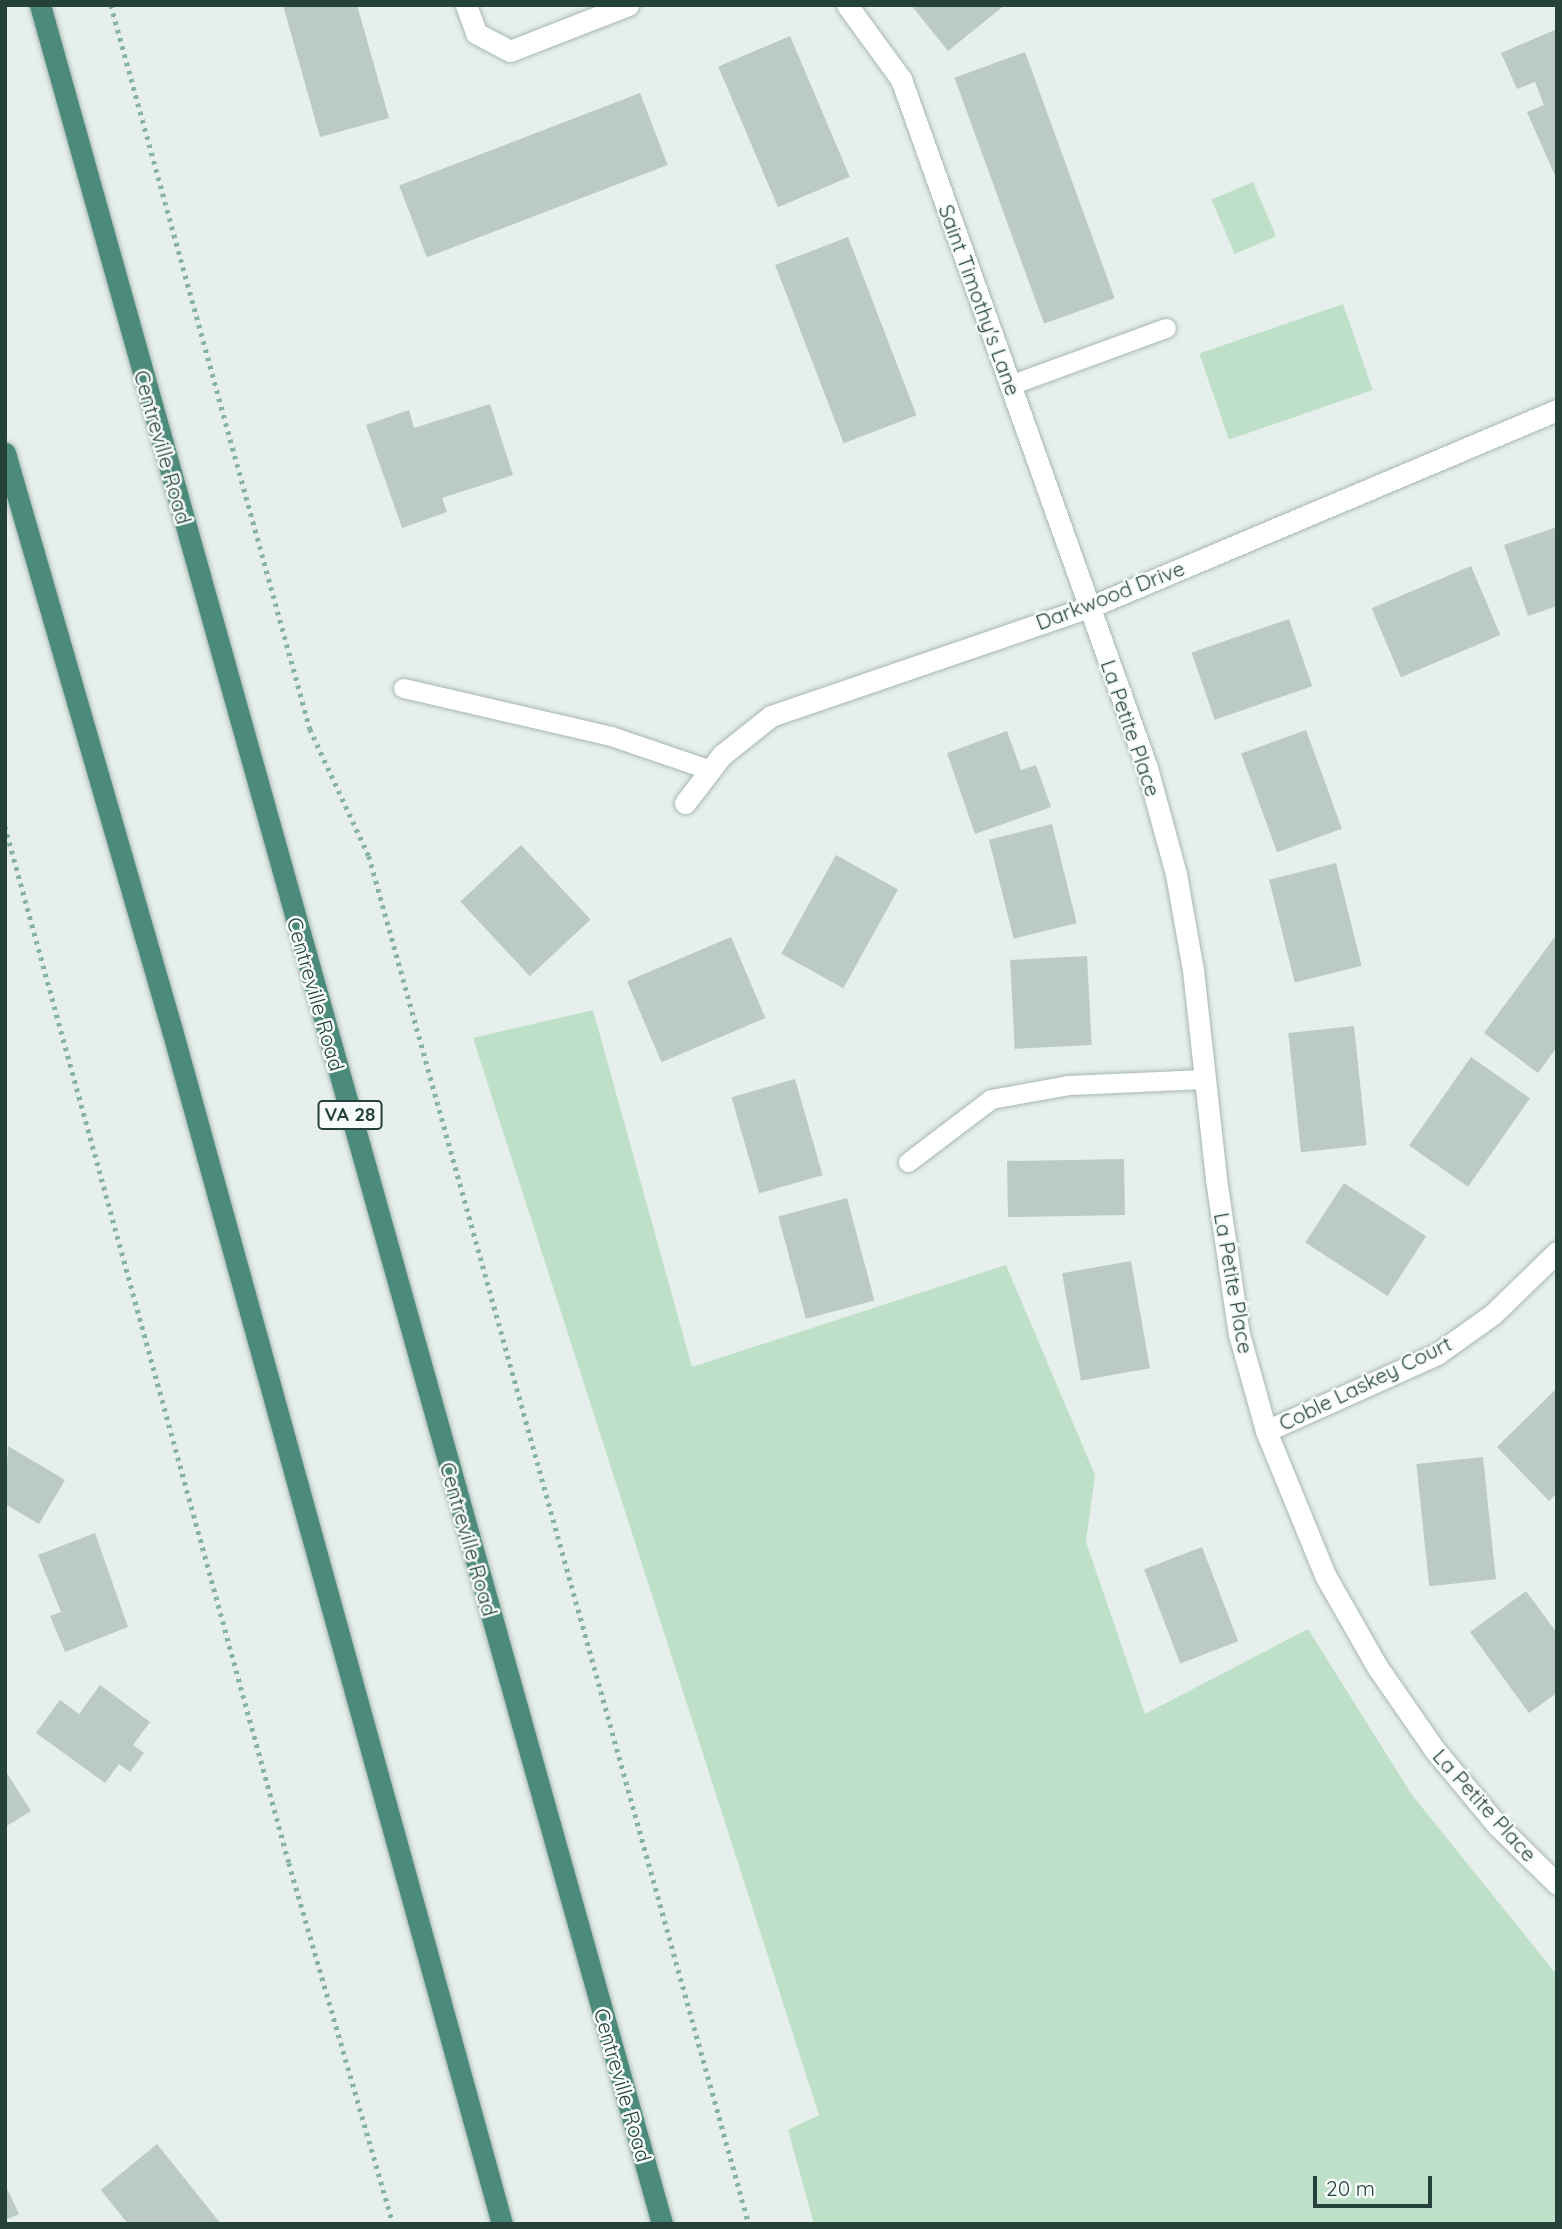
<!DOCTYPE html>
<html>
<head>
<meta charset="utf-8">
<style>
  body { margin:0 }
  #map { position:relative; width:1562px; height:2229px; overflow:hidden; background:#e6efeb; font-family:Quicksand,sans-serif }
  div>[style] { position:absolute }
  .green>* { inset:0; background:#bfe0c8; transform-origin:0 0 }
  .building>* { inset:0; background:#bbcac4; transform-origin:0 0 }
  .path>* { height:4.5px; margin-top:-2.25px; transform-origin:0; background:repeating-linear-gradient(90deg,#86b3a5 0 3.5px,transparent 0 8.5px) }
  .roads { filter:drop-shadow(0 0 2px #a8b8b2) drop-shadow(0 0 2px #a8b8b2) }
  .service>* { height:19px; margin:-9.5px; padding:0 9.5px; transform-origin:9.5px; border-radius:9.5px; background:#fff }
  .minor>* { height:21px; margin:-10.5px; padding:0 10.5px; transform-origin:10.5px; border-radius:10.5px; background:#fff }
  .trunk>* { height:21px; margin:-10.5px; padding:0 10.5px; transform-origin:10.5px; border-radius:10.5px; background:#4c8a7c }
  span { translate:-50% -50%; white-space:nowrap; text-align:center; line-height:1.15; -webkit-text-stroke:5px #f7fbf9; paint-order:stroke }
  .shield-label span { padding:2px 5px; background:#f7fbf9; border:2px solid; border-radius:5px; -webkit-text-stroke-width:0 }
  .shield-label { font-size:19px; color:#24423a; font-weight:700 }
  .street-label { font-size:21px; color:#24423a }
  .frame { position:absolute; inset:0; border:7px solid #24423a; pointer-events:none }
  .scale { position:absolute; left:1313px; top:2176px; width:119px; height:32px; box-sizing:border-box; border:4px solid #24423a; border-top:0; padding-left:9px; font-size:21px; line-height:24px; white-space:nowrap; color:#24423a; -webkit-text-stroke:5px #f7fbf9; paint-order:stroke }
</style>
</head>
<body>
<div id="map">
  <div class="green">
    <div style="left:1253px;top:182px;width:59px;height:45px;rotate:67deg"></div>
    <div style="left:1343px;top:304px;width:91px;height:152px;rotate:71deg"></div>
    <div style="clip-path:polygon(593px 1010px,692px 1367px,1006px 1265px,1095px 1475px,1086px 1542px,1145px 1714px,1308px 1629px,1412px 1795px,1557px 1975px,1557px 2224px,814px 2224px,788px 2130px,819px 2115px,473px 1038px)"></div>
  </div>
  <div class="building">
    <div style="clip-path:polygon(283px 5px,357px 5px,389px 118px,320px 137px)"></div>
    <div style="clip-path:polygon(911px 5px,1005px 5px,948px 51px)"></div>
    <div style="clip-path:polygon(1557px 29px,1557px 180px,1527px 112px,1544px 105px,1535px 82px,1517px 89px,1501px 53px)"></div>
    <div style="left:790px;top:36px;width:153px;height:78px;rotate:67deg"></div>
    <div style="left:1025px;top:52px;width:262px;height:75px;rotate:70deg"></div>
    <div style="left:640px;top:93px;width:77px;height:258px;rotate:69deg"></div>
    <div style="left:848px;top:237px;width:191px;height:78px;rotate:69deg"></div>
    <div style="clip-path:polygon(490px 404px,513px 475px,442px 498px,447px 512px,402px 528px,366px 425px,409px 410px,414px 428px)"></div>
    <div style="clip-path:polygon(1557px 527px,1557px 606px,1528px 616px,1504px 545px)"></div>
    <div style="left:1471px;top:566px;width:75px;height:108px;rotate:67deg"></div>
    <div style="left:1289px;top:619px;width:71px;height:103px;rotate:71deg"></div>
    <div style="left:1306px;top:730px;width:105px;height:69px;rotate:70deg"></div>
    <div style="clip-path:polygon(1007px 731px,1021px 770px,1036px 765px,1051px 807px,975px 834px,947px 753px)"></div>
    <div style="left:1052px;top:824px;width:102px;height:65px;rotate:76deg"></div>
    <div style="left:521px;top:845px;width:102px;height:83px;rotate:47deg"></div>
    <div style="left:836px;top:855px;width:71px;height:113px;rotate:29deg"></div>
    <div style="left:1336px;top:863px;width:106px;height:69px;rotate:76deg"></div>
    <div style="clip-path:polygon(1557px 934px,1557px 1047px,1538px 1073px,1484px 1033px)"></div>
    <div style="left:731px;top:937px;width:88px;height:113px;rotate:67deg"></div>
    <div style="left:1087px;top:956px;width:89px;height:77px;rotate:87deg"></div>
    <div style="left:1354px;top:1026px;width:120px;height:66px;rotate:84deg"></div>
    <div style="left:1471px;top:1057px;width:72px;height:108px;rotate:35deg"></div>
    <div style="left:795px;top:1079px;width:100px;height:66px;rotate:74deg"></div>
    <div style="left:1124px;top:1159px;width:56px;height:117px;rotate:89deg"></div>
    <div style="left:1344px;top:1183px;width:98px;height:71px;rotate:33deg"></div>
    <div style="left:847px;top:1198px;width:106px;height:71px;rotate:75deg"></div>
    <div style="left:1131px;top:1261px;width:109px;height:70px;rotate:80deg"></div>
    <div style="clip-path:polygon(1557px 1388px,1557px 1493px,1549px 1501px,1497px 1447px)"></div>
    <div style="clip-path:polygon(8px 1446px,65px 1480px,39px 1524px,5px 1504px)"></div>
    <div style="left:1483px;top:1457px;width:123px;height:67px;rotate:84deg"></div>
    <div style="clip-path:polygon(95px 1533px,128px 1627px,65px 1652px,50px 1616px,61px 1612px,38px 1555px)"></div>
    <div style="left:1202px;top:1547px;width:101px;height:62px;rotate:69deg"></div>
    <div style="clip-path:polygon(1526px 1591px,1557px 1633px,1557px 1693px,1529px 1713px,1470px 1632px)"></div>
    <div style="clip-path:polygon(100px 1685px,150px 1722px,133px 1745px,144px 1753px,130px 1772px,119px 1764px,105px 1783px,36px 1733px,60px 1700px,79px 1714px)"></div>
    <div style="clip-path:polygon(5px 1770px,31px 1811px,5px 1827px)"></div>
    <div style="clip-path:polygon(157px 2144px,221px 2224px,128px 2224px,101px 2190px)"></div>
    <div style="clip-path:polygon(5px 2184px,19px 2214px,5px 2220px)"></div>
  </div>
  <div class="path">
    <div style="left:111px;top:5px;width:751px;rotate:74.63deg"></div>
    <div style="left:310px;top:729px;width:140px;rotate:65.1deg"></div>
    <div style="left:369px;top:856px;width:1420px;rotate:74.48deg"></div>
    <div style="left:5px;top:826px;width:1075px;rotate:74.68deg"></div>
    <div style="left:289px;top:1863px;width:376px;rotate:73.9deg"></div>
  </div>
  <div class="roads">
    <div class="service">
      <div style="left:1010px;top:385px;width:166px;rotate:-20.1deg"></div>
      <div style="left:403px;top:688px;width:213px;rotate:13deg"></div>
      <div style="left:611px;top:736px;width:106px;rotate:18.8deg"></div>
      <div style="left:908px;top:1162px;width:104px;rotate:-37.2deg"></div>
      <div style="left:991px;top:1099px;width:78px;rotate:-10.3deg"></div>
      <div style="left:1068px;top:1085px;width:137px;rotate:-2.5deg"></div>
    </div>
    <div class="minor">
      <div style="left:466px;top:5px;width:30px;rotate:70deg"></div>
      <div style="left:476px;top:33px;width:38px;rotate:28deg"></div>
      <div style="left:510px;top:51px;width:127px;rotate:-21.3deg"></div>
      <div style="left:847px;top:5px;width:92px;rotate:53.9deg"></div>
      <div style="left:901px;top:79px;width:732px;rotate:70.35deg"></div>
      <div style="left:1147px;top:768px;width:110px;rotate:74.7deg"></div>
      <div style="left:1176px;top:874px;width:97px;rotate:80deg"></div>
      <div style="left:1193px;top:970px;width:210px;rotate:83.7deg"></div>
      <div style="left:1216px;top:1179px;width:157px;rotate:81.6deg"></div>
      <div style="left:1239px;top:1334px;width:101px;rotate:74.4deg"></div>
      <div style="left:1266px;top:1431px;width:158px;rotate:67.7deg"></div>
      <div style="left:1326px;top:1577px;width:105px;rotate:60.3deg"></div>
      <div style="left:1378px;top:1668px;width:98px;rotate:55.3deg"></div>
      <div style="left:1434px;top:1749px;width:99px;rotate:50.3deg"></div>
      <div style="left:1497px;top:1825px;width:84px;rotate:44.5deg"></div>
      <div style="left:685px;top:803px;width:61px;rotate:-52.4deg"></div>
      <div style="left:722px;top:755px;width:63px;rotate:-38.5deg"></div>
      <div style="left:771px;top:716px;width:337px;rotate:-18.9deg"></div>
      <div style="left:1090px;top:607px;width:507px;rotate:-22.87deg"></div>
      <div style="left:1266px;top:1431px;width:188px;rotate:-24.2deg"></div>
      <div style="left:1437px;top:1354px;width:69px;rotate:-35.5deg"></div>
      <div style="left:1493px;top:1314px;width:89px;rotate:-44.1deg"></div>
    </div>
    <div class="trunk">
      <div style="left:40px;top:5px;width:2305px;rotate:74.34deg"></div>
      <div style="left:5px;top:453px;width:601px;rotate:73.86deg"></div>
      <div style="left:172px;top:1030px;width:1239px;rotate:74.55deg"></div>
    </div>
  </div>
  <div class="shield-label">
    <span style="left:350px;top:1115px">VA 28</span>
  </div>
  <div class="street-label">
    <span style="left:980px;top:300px;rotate:70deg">Saint Timothy's Lane</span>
    <span style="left:163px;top:447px;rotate:74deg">Centreville Road</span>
    <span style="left:1110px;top:595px;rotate:-21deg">Darkwood Drive</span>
    <span style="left:1131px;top:728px;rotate:71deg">La Petite Place</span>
    <span style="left:316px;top:994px;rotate:74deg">Centreville Road</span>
    <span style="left:1234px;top:1283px;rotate:80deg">La Petite Place</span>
    <span style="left:1365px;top:1383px;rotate:-26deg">Coble Laskey Court</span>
    <span style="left:469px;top:1539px;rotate:74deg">Centreville Road</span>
    <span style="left:1485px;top:1805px;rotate:48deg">La Petite Place</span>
    <span style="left:623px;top:2085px;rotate:74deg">Centreville Road</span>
  </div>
  <div class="frame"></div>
  <div class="scale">20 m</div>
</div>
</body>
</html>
